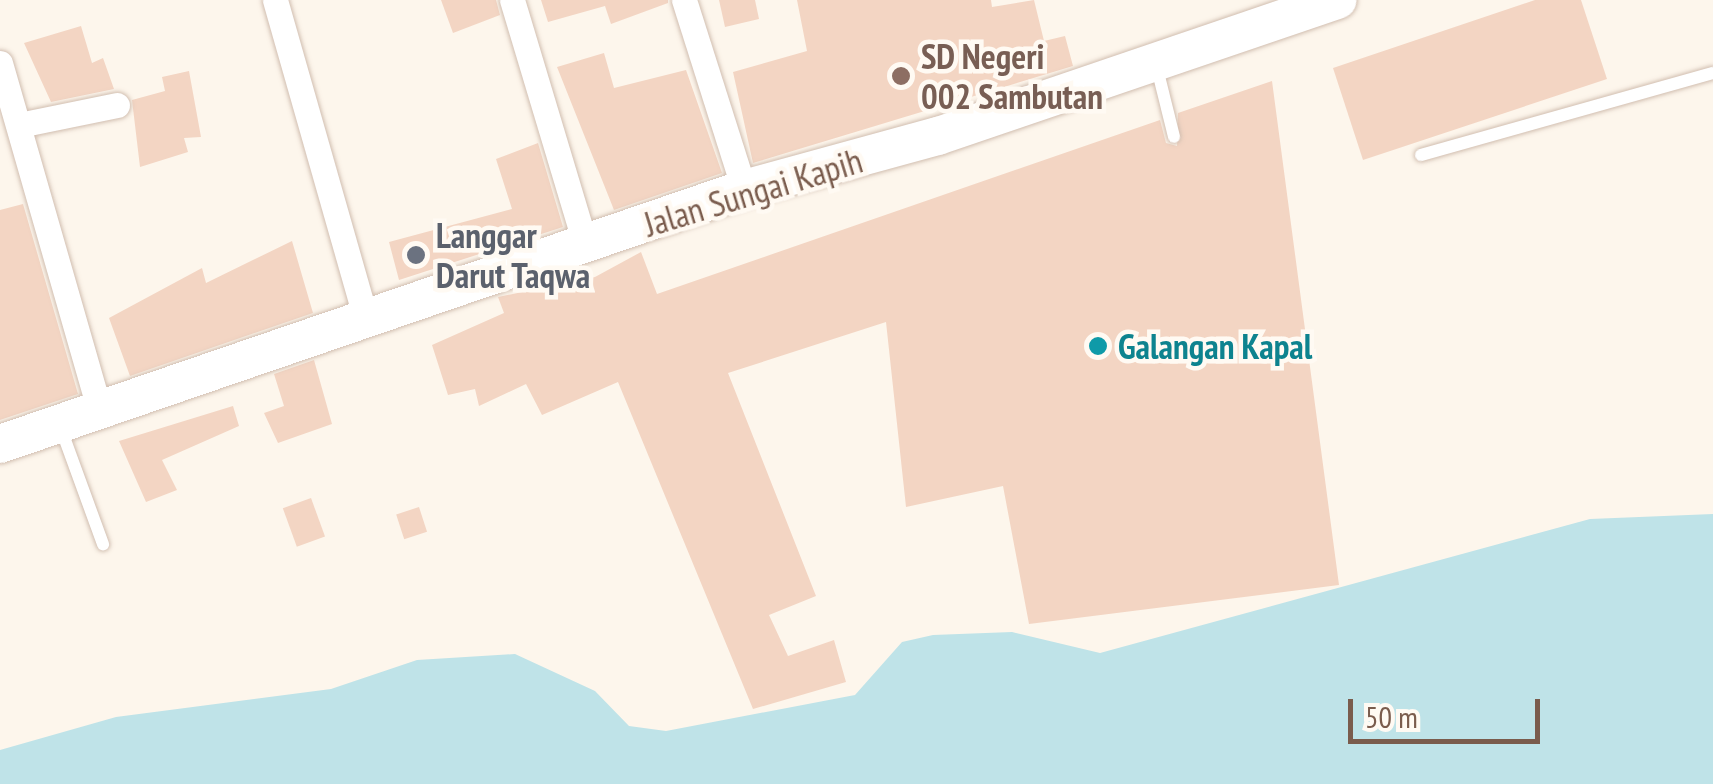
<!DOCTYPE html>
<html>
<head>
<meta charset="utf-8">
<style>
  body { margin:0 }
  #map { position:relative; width:1713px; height:784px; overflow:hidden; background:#fdf6ec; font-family:"PT Sans Narrow",sans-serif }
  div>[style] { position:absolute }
  .water>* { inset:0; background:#bfe3e8 }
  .building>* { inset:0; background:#f3d5c3; transform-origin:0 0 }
  .roads { filter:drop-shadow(0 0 2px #d1beb0) drop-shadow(0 0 2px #d1beb0) }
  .lane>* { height:12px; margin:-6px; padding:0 6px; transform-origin:6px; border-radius:6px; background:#fff }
  .street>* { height:25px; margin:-12.5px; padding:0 12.5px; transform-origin:12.5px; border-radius:12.5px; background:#fff }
  .secondary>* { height:38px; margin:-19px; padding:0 19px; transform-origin:19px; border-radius:19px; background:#fff }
  .dots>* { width:28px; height:28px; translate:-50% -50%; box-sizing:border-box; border:5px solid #fffaf3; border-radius:50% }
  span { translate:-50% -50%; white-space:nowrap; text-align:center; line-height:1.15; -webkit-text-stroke:9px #fffaf3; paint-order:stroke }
  .education-label { font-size:35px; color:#785e54; font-weight:700 }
  .left { translate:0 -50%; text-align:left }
  .street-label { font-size:35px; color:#7a5c4d }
  .worship-label { font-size:35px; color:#5b616d; font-weight:700 }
  .culture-label { font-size:35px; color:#0d838f; font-weight:700 }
  .scale { position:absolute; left:1348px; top:699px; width:192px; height:45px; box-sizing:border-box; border:5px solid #7a5c4d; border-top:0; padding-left:12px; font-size:30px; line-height:35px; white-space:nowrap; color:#7a5c4d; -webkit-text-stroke:8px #fffaf3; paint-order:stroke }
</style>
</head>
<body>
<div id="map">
  <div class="water">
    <div style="clip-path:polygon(1713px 514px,1713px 784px,0 784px,0 750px,116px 717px,331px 689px,417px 660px,515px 654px,595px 691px,629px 726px,666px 731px,855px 695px,902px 642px,933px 635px,1012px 632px,1100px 653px,1590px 519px)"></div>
  </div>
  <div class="building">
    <div style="clip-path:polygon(441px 0,496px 0,500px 15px,453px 33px)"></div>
    <div style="clip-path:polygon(541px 0,668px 0,668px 3px,611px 24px,605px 6px,548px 22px)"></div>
    <div style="clip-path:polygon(719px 0,755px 0,759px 19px,725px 27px)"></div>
    <div style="clip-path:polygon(797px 0,991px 0,992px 7px,1034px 0,1044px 41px,1065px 36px,1073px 66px,753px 163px,733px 72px,807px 51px)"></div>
    <div style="clip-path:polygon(1535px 0,1581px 0,1607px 79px,1363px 160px,1333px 68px)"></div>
    <div style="clip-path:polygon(81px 26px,92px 63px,103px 58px,114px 89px,51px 102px,24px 43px)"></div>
    <div style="clip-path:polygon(604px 53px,614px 88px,686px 70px,722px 173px,614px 210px,557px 67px)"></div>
    <div style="clip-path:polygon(189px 71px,201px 137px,184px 138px,188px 152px,140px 167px,132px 100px,165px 91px,162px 77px)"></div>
    <div style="clip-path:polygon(1272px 81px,1339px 585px,1029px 624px,1003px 486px,906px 507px,886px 322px,728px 373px,816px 596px,769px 615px,788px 656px,834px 640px,846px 682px,753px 709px,618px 382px,542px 415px,526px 384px,479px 406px,475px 389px,448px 395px,432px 345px,504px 313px,498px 297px,595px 277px,641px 252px,657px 294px,1160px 120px,1166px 143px,1177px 146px,1178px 113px)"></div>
    <div style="clip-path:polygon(538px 143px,563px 227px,399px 280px,389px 242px,512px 209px,496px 159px)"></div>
    <div style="clip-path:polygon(23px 204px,78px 394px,0 420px,0 210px)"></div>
    <div style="clip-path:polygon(292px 241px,313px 313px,130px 376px,109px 318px,202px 268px,206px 283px)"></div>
    <div style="clip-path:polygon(314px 360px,332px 424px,278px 443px,264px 413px,284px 406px,274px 374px)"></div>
    <div style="clip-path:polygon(233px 406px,239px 426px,162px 460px,177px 490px,146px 502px,119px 441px)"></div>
    <div style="left:311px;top:498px;width:41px;height:30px;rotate:70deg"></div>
    <div style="left:419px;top:507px;width:26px;height:24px;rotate:72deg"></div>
  </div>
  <div class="roads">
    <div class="lane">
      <div style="left:1156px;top:64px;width:75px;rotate:76.1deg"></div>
      <div style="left:1421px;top:155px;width:303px;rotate:-15.7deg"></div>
      <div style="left:60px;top:426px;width:126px;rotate:70deg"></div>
    </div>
    <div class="street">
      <div style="left:275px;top:0;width:333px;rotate:74.1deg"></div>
      <div style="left:512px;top:0;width:257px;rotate:73.3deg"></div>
      <div style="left:684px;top:0;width:198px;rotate:72.4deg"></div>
      <div style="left:0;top:63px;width:360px;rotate:74deg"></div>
      <div style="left:19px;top:125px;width:100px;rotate:-11.5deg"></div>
    </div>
    <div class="secondary">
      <div style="left:0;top:444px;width:786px;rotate:-18.92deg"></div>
      <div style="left:744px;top:189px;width:201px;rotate:-15.3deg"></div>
      <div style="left:938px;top:136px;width:422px;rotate:-18.8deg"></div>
    </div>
  </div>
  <div class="dots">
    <div style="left:901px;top:76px;background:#8d6e63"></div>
    <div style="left:416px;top:255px;background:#6b7280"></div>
    <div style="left:1098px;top:346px;background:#0f9aa8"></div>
  </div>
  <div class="education-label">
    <span class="left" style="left:921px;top:76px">SD Negeri<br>002 Sambutan</span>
  </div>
  <div class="street-label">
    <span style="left:753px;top:192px;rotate:-17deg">Jalan Sungai Kapih</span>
  </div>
  <div class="worship-label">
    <span class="left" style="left:436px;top:255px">Langgar<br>Darut Taqwa</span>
  </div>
  <div class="culture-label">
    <span class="left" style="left:1118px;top:346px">Galangan Kapal</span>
  </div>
  <div class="scale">50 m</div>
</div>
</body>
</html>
